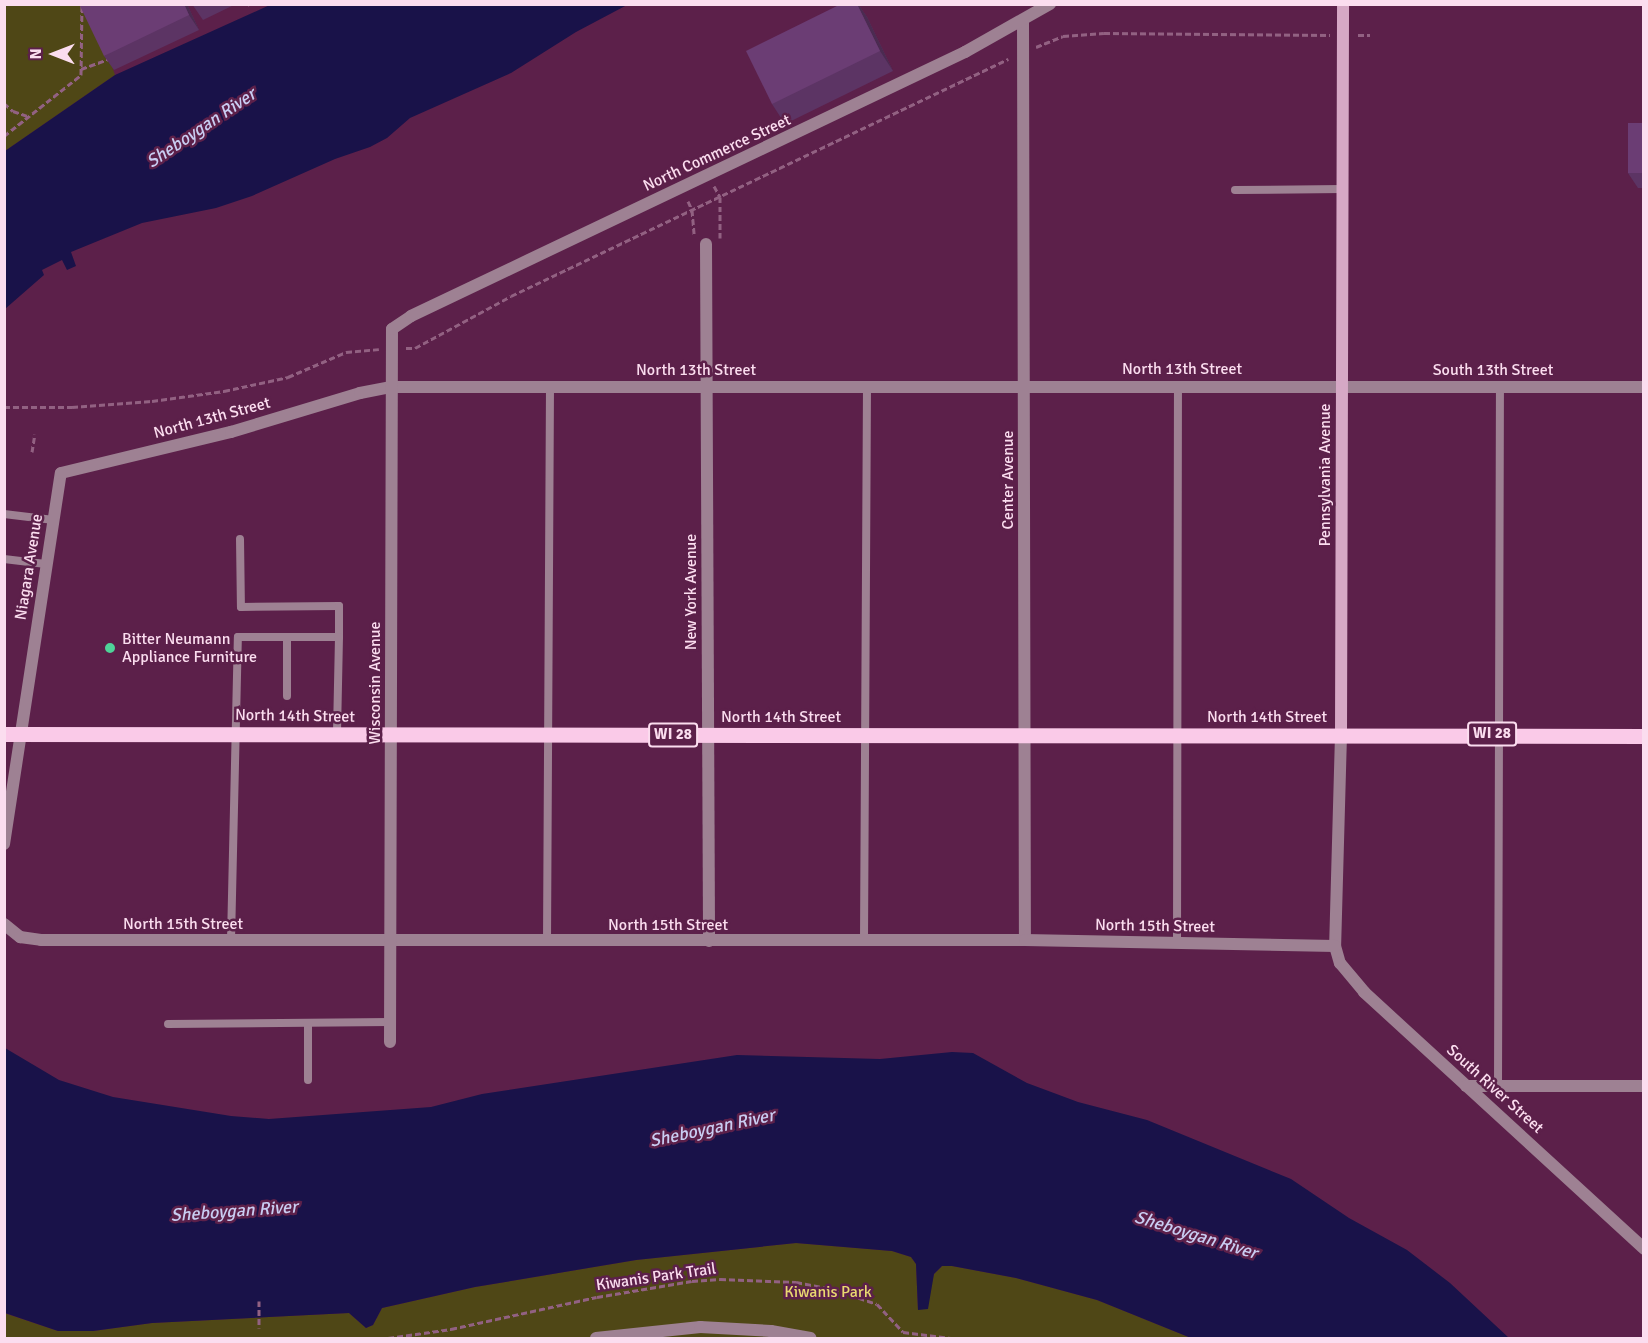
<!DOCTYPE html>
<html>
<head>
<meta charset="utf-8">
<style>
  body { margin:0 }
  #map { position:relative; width:1648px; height:1343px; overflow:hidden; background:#5c204a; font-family:Signika,sans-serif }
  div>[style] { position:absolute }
  .green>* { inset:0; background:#4f4716 }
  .water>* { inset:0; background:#191249 }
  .path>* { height:3px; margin-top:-1.5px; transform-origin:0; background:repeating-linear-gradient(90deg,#926182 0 6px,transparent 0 9px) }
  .lane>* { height:8px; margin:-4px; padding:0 4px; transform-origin:4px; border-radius:4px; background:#9e8193 }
  .street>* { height:12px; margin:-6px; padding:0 6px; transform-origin:6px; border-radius:6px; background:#9e8193 }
  .secondary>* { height:12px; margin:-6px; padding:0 6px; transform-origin:6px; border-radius:6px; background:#d6a8c5 }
  .primary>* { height:15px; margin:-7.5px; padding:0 7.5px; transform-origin:7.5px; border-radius:7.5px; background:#facae8 }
  .wall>* { inset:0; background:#5c3464 }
  .shaded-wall>* { inset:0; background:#4b2b51 }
  .building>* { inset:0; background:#6b3d74; transform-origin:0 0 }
  .dots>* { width:16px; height:16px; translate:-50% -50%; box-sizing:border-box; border:3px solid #5c204a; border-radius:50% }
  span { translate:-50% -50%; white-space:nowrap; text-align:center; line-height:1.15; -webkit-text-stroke:5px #5c204a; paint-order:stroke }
  .shield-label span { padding:2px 4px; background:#5c204a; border:2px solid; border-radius:4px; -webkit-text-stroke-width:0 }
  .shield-label { font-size:15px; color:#fbddef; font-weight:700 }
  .street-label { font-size:16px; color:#fbddef }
  .poi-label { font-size:16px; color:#fbddef }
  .left { translate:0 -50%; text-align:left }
  .park-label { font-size:16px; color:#e9d970 }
  .water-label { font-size:18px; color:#c9cdf2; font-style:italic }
  .frame { position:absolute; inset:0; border:6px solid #fbddef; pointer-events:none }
  .north { position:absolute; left:24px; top:24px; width:60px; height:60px; -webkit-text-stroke:4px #5c204a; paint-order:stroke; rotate:270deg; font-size:16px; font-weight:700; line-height:24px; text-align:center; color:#fbddef }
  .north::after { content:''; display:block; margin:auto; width:21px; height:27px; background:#fbddef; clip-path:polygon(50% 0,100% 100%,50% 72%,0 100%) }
</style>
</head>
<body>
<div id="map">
  <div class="green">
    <div style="clip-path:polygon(5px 5px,91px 5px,115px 75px,5px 151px)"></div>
    <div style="clip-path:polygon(796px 1243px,892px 1251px,911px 1257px,916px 1264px,918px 1310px,930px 1289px,934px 1274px,942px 1266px,952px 1266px,1016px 1278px,1097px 1300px,1191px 1338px,5px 1338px,4px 1313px,58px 1331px,93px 1331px,152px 1323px,349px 1313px,366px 1328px,373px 1325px,382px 1308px,475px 1287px,636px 1260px)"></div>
  </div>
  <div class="water">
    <div style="clip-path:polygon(272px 4px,627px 5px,576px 32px,511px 73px,410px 118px,387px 138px,370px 147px,335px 159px,252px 196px,216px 208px,142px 223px,71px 252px,76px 266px,67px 270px,62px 260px,42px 270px,44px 275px,5px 309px,5px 151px,115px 75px)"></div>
    <div style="clip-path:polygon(5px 1048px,59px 1080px,113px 1097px,231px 1116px,269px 1119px,431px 1107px,482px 1094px,737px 1055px,880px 1059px,952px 1052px,973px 1053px,1027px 1083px,1078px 1102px,1147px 1120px,1291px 1179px,1349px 1218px,1407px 1250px,1450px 1283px,1509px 1338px,1191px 1338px,1097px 1300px,1016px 1278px,952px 1266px,942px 1266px,934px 1274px,928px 1309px,918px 1310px,916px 1264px,911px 1257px,892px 1251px,796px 1243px,636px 1260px,475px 1287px,382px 1308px,373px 1325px,366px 1328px,349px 1313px,152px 1323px,93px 1331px,58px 1331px,5px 1313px)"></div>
  </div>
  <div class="path">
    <div style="left:247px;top:5px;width:2px;rotate:-27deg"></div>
    <div style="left:1358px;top:35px;width:12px"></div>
    <div style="left:1036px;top:47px;width:29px;rotate:-22deg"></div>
    <div style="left:1063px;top:36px;width:41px;rotate:-4.2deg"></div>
    <div style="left:1104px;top:33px;width:226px;rotate:0.5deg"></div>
    <div style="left:81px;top:69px;width:29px;rotate:-20deg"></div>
    <div style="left:4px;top:103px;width:12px;rotate:42deg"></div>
    <div style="left:13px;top:111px;width:18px;rotate:19deg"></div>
    <div style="left:4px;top:136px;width:98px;rotate:-38.4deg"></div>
    <div style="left:81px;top:75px;width:71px;rotate:-89.2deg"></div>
    <div style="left:714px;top:186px;width:13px;rotate:61deg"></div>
    <div style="left:720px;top:197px;width:41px;rotate:90deg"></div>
    <div style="left:688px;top:201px;width:10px;rotate:66deg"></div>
    <div style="left:692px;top:210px;width:25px;rotate:85deg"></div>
    <div style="left:406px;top:348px;width:9px"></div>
    <div style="left:415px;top:348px;width:109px;rotate:-28.4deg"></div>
    <div style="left:511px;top:296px;width:551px;rotate:-25.49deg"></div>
    <div style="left:4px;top:407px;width:68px"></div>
    <div style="left:72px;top:407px;width:80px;rotate:-4.3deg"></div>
    <div style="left:152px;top:401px;width:73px;rotate:-7.9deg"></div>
    <div style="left:224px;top:391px;width:66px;rotate:-12.3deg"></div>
    <div style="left:288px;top:377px;width:63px;rotate:-23.3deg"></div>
    <div style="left:346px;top:352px;width:33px;rotate:-5deg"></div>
    <div style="left:32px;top:452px;width:18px;rotate:-81deg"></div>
    <div style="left:259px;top:1301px;width:27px;rotate:90deg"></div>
    <div style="left:388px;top:1338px;width:64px;rotate:-8.1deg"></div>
    <div style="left:451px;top:1329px;width:149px;rotate:-12.4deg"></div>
    <div style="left:597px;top:1297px;width:96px;rotate:-9.6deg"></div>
    <div style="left:692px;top:1281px;width:28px;rotate:-4deg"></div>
    <div style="left:720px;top:1279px;width:76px;rotate:2.3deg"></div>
    <div style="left:796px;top:1282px;width:38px;rotate:11deg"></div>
    <div style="left:833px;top:1289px;width:46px;rotate:18.8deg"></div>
    <div style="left:877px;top:1304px;width:38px;rotate:47deg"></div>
    <div style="left:903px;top:1332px;width:48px;rotate:7.1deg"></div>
  </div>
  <div class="lane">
    <div style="left:1235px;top:190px;width:108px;rotate:-0.5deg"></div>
    <div style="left:4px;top:514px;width:50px;rotate:6.8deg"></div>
    <div style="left:240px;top:539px;width:68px;rotate:89.2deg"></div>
    <div style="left:241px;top:607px;width:98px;rotate:-0.6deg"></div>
    <div style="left:339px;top:606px;width:31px;rotate:90deg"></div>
    <div style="left:4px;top:559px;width:42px;rotate:6.8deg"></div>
    <div style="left:287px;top:696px;width:59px;rotate:-90deg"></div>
    <div style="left:231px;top:940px;width:303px;rotate:-88.7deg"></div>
    <div style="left:238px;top:637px;width:101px"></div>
    <div style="left:339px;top:637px;width:98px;rotate:91.2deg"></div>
    <div style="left:864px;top:940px;width:554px;rotate:-89.69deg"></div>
    <div style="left:547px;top:941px;width:555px;rotate:-89.69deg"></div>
    <div style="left:1177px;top:943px;width:557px;rotate:-89.9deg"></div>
    <div style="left:308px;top:1023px;width:57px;rotate:90deg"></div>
    <div style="left:168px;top:1024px;width:222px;rotate:-0.5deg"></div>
    <div style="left:1498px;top:1087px;width:700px;rotate:-89.84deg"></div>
  </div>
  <div class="street">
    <div style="left:1023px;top:21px;width:919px;rotate:89.88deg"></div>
    <div style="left:706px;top:244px;width:697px;rotate:89.75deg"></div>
    <div style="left:1341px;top:735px;width:211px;rotate:91.6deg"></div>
    <div style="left:1335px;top:946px;width:18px;rotate:74deg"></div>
    <div style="left:1340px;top:963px;width:38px;rotate:50deg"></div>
    <div style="left:1364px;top:992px;width:380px;rotate:42.5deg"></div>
    <div style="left:4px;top:844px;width:375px;rotate:-81.3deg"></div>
    <div style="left:61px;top:473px;width:175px;rotate:-13.6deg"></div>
    <div style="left:231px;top:432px;width:135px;rotate:-16.8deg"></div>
    <div style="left:360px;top:393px;width:32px;rotate:-11deg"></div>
    <div style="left:391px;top:387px;width:1253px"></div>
    <div style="left:4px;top:924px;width:21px;rotate:39deg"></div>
    <div style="left:20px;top:937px;width:21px;rotate:8deg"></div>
    <div style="left:41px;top:940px;width:984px"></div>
    <div style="left:1025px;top:940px;width:310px;rotate:1.1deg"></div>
    <div style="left:390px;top:1042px;width:713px;rotate:-89.84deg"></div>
    <div style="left:392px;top:329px;width:23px;rotate:-34deg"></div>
    <div style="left:411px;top:316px;width:614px;rotate:-25.48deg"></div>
    <div style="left:965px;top:52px;width:98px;rotate:-29.5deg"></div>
    <div style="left:1466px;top:1086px;width:178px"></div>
    <div style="left:596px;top:1338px;width:105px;rotate:-6deg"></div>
    <div style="left:700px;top:1327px;width:71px;rotate:3.2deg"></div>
    <div style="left:771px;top:1331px;width:40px;rotate:10deg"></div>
  </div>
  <div class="secondary">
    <div style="left:1341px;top:735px;width:731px;rotate:-89.84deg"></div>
  </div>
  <div class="primary">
    <div style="left:4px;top:734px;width:1640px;rotate:0.07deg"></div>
  </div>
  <div class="wall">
    <div style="clip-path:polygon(187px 4px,199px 30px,114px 70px,104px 56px)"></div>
    <div style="clip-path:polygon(192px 4px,236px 4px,203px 20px)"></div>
    <div style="clip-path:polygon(841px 4px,858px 4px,867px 17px,893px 71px,785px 124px,772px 104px)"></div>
    <div style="clip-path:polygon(1644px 123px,1644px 188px,1638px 188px,1628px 173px)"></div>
  </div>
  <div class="shaded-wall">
    <div style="clip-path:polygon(184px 4px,187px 4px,199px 30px,189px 15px)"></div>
    <div style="clip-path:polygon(857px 4px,858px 4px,867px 17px,893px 71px,880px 51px)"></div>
  </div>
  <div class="building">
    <div style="clip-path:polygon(83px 4px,184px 4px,189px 15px,104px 56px,80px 6px)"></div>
    <div style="clip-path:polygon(841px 4px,857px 4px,880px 51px,772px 104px,746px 51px)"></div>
    <div style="left:1628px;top:123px;width:16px;height:50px"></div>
  </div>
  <div class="dots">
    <div style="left:110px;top:648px;background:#4fd399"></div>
  </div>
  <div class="shield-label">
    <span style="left:1492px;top:734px">WI 28</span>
    <span style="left:673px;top:735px">WI 28</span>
  </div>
  <div class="street-label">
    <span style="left:717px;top:153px;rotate:-25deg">North Commerce Street</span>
    <span style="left:1182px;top:369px">North 13th Street</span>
    <span style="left:696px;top:370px">North 13th Street</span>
    <span style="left:1493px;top:370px">South 13th Street</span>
    <span style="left:212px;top:418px;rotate:-15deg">North 13th Street</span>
    <span style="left:1325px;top:475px;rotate:-90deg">Pennsylvania Avenue</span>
    <span style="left:1008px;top:480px;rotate:-90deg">Center Avenue</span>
    <span style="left:29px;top:567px;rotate:-81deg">Niagara Avenue</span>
    <span style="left:691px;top:592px;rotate:-90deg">New York Avenue</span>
    <span style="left:375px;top:683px;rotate:-90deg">Wisconsin Avenue</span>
    <span style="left:295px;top:716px;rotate:1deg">North 14th Street</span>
    <span style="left:781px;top:717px">North 14th Street</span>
    <span style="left:1267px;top:717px">North 14th Street</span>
    <span style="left:183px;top:924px">North 15th Street</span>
    <span style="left:668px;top:925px">North 15th Street</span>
    <span style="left:1155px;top:926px;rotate:1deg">North 15th Street</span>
    <span style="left:1495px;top:1089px;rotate:42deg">South River Street</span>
    <span style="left:656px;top:1277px;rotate:-8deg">Kiwanis Park Trail</span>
  </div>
  <div class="poi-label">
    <span class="left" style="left:122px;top:648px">Bitter Neumann<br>Appliance Furniture</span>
  </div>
  <div class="park-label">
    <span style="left:828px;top:1292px">Kiwanis Park</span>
  </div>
  <div class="water-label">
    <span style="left:201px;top:128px;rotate:-34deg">Sheboygan River</span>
    <span style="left:712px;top:1128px;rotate:-12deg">Sheboygan River</span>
    <span style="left:234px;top:1211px;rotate:-4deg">Sheboygan River</span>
    <span style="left:1196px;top:1235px;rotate:17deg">Sheboygan River</span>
  </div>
  <div class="frame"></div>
  <div class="north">N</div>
</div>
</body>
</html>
